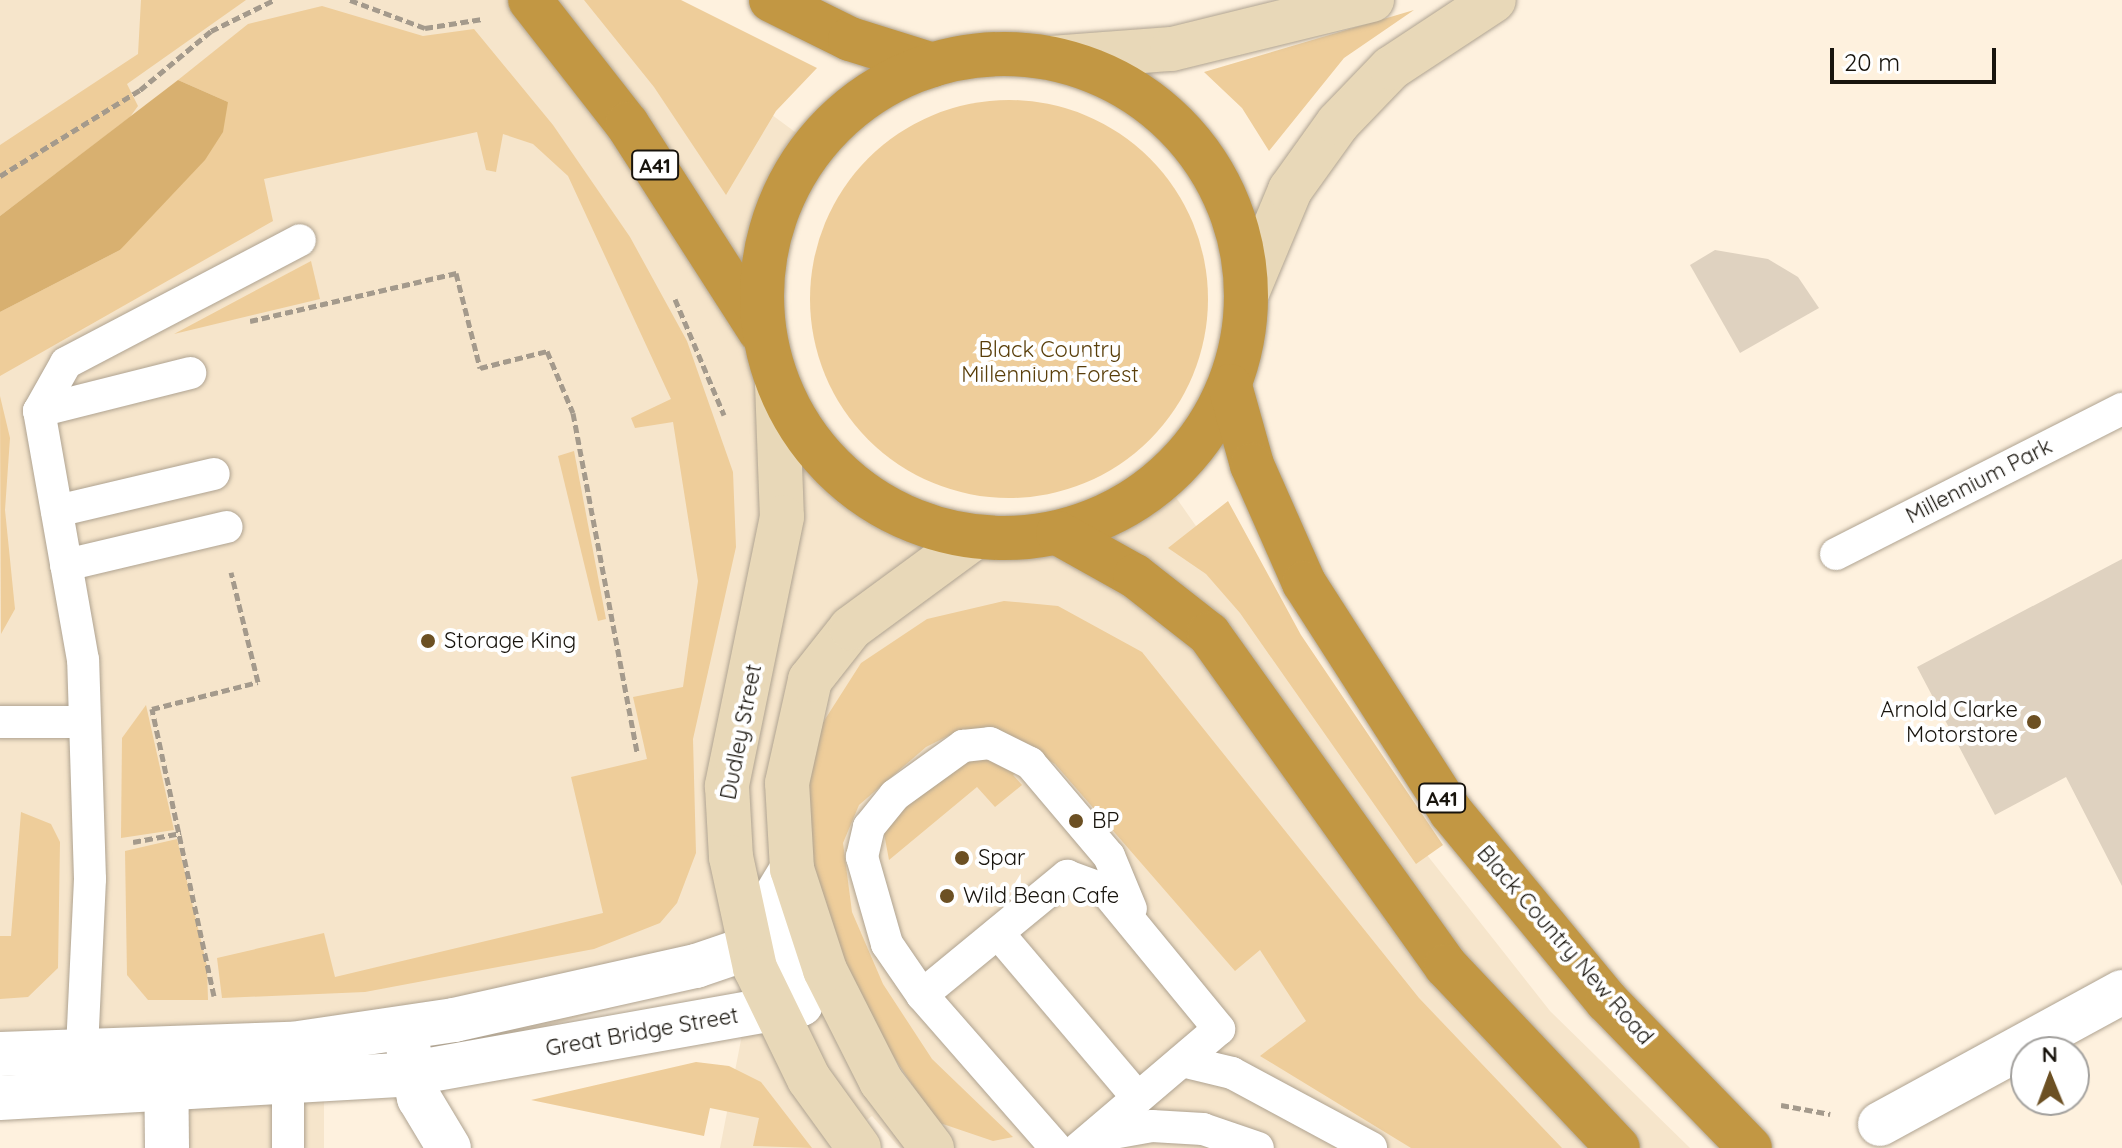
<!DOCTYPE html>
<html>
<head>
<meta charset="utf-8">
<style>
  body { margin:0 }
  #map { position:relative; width:2122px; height:1148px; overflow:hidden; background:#fef1de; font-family:Quicksand,sans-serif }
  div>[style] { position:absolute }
  .built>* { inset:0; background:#f6e5cb }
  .green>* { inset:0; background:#eecd9a }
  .round { border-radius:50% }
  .water>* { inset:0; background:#d8b070 }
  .building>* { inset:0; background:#dfd2c0 }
  .path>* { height:5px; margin-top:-2.5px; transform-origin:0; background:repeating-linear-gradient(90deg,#a49a8c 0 8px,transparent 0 12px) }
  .roads { filter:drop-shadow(0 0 2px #afa391) drop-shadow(0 0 2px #afa391) }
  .service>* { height:32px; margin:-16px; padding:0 16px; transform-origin:16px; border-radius:16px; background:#fff }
  .minor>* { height:44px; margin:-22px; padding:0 22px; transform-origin:22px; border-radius:22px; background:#fff }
  .tertiary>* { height:44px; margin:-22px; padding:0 22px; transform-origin:22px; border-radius:22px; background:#fff }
  .secondary>* { height:44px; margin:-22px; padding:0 22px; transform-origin:22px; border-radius:22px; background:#e8d8b8 }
  .trunk>* { height:44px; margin:-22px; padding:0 22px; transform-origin:22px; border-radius:22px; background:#c29743 }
  .trunk>.ring { margin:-22px; padding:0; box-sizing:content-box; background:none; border:44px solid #c29743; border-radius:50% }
  .dots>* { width:22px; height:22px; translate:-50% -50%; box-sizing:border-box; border:4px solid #fff; border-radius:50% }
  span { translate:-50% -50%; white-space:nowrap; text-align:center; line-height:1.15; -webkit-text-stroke:8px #fff; paint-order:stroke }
  .shield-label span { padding:2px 6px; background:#fff; border:2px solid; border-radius:6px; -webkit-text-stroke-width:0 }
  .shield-label { font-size:20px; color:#18140d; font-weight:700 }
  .park-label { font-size:22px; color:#593e0a }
  .street-label { font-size:22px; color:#18140d }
  .poi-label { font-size:22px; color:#18140d }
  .left { translate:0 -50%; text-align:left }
  .right { translate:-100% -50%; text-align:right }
  .north { position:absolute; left:2010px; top:1036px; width:80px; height:80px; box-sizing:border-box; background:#fff; border:2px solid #a3a19e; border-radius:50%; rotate:359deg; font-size:22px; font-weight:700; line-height:32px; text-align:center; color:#18140d }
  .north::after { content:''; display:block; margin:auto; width:28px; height:36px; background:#6c5023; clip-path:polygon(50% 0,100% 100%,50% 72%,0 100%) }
  .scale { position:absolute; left:1830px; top:48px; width:166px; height:36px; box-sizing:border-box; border:4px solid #18140d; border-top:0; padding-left:10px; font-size:24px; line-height:28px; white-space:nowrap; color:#18140d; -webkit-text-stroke:6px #fff; paint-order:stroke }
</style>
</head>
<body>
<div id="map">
  <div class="built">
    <div style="clip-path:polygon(0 0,635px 0,667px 37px,814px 146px,779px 205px,765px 253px,761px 305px,777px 383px,825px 460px,907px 519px,975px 537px,1058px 533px,1103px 518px,1163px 479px,1427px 855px,1550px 1011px,1690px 1148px,900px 1148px,872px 1116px,829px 1148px,720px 1148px,755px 968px,504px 1038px,324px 1065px,324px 1148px,167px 1148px,166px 1073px,0 1078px)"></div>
  </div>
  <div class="green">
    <div style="clip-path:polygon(141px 0,246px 0,127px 84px,138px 106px,130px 117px,0 216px,0 145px,138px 54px)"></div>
    <div style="clip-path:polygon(584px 0,681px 0,817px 68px,776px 111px,726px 195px,654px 87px)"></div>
    <div style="clip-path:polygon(322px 6px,423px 36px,474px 29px,553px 125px,630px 237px,687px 341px,733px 472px,736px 547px,693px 739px,696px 853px,677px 903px,660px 923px,594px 949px,365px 992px,222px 998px,217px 958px,324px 933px,335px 977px,603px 913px,571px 777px,647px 759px,633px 697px,683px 687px,698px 581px,673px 422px,635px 428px,631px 418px,671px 399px,568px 176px,533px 144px,503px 134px,496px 172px,486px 170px,477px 132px,264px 179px,273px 221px,0 376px,0 312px,120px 250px,228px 102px,178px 80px,248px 24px)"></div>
    <div style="clip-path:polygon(1414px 10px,1344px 58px,1269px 151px,1242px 108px,1204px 72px)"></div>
    <div class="round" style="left:810px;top:100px;width:398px;height:398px"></div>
    <div style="clip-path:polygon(311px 261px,320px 299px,174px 334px)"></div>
    <div style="clip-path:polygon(0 396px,10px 438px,5px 510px,15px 609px,1px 634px)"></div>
    <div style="clip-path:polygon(574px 451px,606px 619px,598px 621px,558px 456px)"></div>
    <div style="clip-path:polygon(1228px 501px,1301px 635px,1443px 845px,1416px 864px,1240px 613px,1206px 574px,1168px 548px)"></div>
    <div style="clip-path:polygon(1004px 601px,1058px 606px,1142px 652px,1419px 998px,1562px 1148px,1411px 1148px,1260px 1056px,1306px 1021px,1260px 950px,1235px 971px,1055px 764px,996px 729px,950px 735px,926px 747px,859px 805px,843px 843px,852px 912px,883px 984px,932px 1059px,1013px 1137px,993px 1141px,937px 1122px,859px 1005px,817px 893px,803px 811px,815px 735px,861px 663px,927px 619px)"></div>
    <div style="clip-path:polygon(146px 705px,174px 830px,121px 838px,122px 738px)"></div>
    <div style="clip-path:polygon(978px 756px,1020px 770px,1013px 775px,1022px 785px,995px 807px,977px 787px,889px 860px,883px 828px,952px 764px)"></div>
    <div style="clip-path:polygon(21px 812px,51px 824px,60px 842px,58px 968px,28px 997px,0 999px,0 936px,11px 936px)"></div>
    <div style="clip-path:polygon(177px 839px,207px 966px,208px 1000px,148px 1000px,127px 975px,125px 851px)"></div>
    <div style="clip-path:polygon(696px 1062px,729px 1066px,761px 1082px,812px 1148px,753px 1146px,759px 1118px,710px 1108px,704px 1136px,531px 1100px)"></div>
  </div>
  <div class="water">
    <div style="clip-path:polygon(178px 80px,228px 102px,223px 132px,205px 160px,120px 250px,0 312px,0 216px)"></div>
  </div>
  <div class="building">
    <div style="clip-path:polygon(1715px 250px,1768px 259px,1798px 277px,1819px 308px,1740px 353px,1690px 265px)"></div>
    <div style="clip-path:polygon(2122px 559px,2122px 886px,2066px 777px,1995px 815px,1917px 667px)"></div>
  </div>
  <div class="path">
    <div style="left:350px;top:0;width:80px;rotate:20.5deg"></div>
    <div style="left:425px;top:28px;width:58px;rotate:-9deg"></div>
    <div style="left:0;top:176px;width:164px;rotate:-31.6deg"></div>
    <div style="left:140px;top:90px;width:92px;rotate:-39.7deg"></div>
    <div style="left:211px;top:31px;width:70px;rotate:-26.2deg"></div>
    <div style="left:675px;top:299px;width:126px;rotate:67.1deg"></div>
    <div style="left:250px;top:321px;width:212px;rotate:-13.1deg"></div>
    <div style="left:456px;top:273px;width:98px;rotate:75.8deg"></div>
    <div style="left:480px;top:368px;width:69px;rotate:-14.2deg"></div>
    <div style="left:547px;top:351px;width:67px;rotate:67.2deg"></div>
    <div style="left:573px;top:413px;width:345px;rotate:79.3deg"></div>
    <div style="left:133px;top:842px;width:49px;rotate:-10.6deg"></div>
    <div style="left:214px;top:996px;width:294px;rotate:-102.2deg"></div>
    <div style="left:152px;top:709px;width:109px;rotate:-14.3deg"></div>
    <div style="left:258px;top:682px;width:113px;rotate:-103.8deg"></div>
    <div style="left:1781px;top:1105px;width:50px;rotate:10.4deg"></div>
  </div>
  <div class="roads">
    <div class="service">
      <div style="left:39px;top:411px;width:156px;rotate:-14.1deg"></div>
      <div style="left:57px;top:511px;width:161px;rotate:-13.3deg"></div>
      <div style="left:1836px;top:554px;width:321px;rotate:-26.9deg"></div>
      <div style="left:66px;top:565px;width:165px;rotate:-13.3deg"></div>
      <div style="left:0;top:722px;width:85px"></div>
      <div style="left:998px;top:933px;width:216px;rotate:49.7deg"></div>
      <div style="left:922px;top:995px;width:62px;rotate:-124.5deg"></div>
      <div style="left:887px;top:944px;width:91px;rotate:-106deg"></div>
      <div style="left:862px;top:857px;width:31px;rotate:-77deg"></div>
      <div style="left:869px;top:827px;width:41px;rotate:-50.9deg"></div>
      <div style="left:895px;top:795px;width:84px;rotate:-35.8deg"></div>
      <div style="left:963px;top:746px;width:27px;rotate:-6deg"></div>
      <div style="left:990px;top:743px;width:45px;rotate:26.6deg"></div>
      <div style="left:1030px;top:763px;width:122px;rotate:49.7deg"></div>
      <div style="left:1109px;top:856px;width:57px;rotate:67.5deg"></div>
      <div style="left:1182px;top:1061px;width:51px;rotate:13.5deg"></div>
      <div style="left:1232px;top:1073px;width:158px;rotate:28.3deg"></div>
      <div style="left:81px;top:1070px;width:191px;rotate:-87.3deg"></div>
      <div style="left:90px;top:879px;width:219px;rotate:-91.8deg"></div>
      <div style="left:83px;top:660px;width:253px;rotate:-100deg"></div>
      <div style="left:39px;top:411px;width:55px;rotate:-60.6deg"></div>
      <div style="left:66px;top:363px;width:264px;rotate:-27.7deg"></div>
      <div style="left:288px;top:1085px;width:63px;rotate:90deg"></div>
      <div style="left:1096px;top:1136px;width:57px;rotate:-10.1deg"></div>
      <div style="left:1152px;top:1126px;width:51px;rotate:3.4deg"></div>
      <div style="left:1203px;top:1129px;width:58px;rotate:19.1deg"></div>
      <div style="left:1056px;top:1148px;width:203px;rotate:-131.2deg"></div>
      <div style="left:922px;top:995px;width:188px;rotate:-39.4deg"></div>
      <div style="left:1067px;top:876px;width:40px;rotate:20.2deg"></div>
      <div style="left:1105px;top:890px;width:180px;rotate:50.6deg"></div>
      <div style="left:1219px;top:1029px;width:184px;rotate:139.6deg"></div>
    </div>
    <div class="minor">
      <div style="left:404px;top:1028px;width:72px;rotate:77.9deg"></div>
      <div style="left:419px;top:1098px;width:58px;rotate:59deg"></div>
      <div style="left:166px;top:1052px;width:96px;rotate:89.4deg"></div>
      <div style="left:1880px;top:1124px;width:276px;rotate:-28.6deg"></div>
    </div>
    <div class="tertiary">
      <div style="left:0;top:1054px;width:292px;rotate:-2deg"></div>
      <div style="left:292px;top:1044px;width:164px;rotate:-8.4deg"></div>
      <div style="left:454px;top:1020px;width:248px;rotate:-12.6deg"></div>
      <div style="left:696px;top:966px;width:93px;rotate:-18.8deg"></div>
      <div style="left:0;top:1098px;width:403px;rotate:-3.3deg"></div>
      <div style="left:402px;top:1075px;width:405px;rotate:-10.1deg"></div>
      <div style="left:801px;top:1004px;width:102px;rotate:-108.3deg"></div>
      <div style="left:769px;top:907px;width:44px;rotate:-58.8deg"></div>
    </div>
    <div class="secondary">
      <div style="left:1051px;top:58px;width:121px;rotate:-4.3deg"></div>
      <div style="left:1172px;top:49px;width:206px;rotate:-13.8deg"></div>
      <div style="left:1247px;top:293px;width:112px;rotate:-67.3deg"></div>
      <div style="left:1290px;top:190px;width:82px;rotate:-54.4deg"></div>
      <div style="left:1338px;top:123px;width:76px;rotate:-46.1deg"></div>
      <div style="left:1391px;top:68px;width:123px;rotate:-33.4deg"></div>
      <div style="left:777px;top:383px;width:134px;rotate:87.9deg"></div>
      <div style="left:782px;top:517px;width:275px;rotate:101.6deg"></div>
      <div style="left:727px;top:786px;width:71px;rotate:86.8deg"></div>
      <div style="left:731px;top:857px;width:114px;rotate:77.8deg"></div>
      <div style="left:755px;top:968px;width:123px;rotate:64.1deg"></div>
      <div style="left:809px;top:1079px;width:85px;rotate:54.1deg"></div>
      <div style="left:932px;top:1148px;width:84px;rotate:-127.3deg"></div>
      <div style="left:881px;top:1081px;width:124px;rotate:-116.8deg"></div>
      <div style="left:825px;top:970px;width:106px;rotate:-108.1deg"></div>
      <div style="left:792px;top:869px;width:86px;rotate:-93.3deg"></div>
      <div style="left:787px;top:783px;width:106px;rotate:-77.4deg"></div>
      <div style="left:810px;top:680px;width:66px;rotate:-51.7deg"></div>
      <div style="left:851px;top:628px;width:154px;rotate:-36.3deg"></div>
    </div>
    <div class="trunk">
      <div style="left:530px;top:0;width:157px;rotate:52deg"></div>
      <div style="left:627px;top:124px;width:246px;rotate:57.3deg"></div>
      <div style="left:771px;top:0;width:88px;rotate:26.3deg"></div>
      <div style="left:850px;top:39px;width:87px;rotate:17.4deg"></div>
      <div class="ring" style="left:762px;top:54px;width:440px;height:440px"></div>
      <div style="left:1230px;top:386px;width:82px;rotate:74.4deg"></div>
      <div style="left:1252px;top:465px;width:129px;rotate:66.2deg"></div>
      <div style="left:1304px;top:583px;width:272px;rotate:57.3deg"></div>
      <div style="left:1451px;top:812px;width:245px;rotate:50.5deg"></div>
      <div style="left:1607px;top:1001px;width:205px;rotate:45.8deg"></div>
      <div style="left:1058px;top:533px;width:88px;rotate:29.2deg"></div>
      <div style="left:1135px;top:576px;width:94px;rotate:38.1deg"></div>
      <div style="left:1209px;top:634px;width:408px;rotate:54.5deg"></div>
      <div style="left:1446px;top:966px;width:250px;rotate:46.6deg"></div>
    </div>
  </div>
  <div class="dots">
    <div style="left:428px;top:641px;background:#6c5023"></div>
    <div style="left:2034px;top:722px;background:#6c5023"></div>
    <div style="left:1076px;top:821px;background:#6c5023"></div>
    <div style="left:962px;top:858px;background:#6c5023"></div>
    <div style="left:947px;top:896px;background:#6c5023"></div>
  </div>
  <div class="shield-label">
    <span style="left:655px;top:165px">A41</span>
    <span style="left:1442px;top:798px">A41</span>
  </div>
  <div class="park-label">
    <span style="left:1050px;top:362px">Black Country<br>Millennium Forest</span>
  </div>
  <div class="street-label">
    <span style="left:1979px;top:481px;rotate:-27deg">Millennium Park</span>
    <span style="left:741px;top:732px;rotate:-79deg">Dudley Street</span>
    <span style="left:1565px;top:945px;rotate:49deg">Black Country New Road</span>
    <span style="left:642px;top:1032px;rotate:-10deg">Great Bridge Street</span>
  </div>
  <div class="poi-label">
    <span class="left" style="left:444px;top:641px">Storage King</span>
    <span class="right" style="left:2018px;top:722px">Arnold Clarke<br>Motorstore</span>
    <span class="left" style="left:1092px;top:821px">BP</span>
    <span class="left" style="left:978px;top:858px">Spar</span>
    <span class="left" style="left:963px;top:896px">Wild Bean Cafe</span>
  </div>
  <div class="north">N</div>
  <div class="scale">20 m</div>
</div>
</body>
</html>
